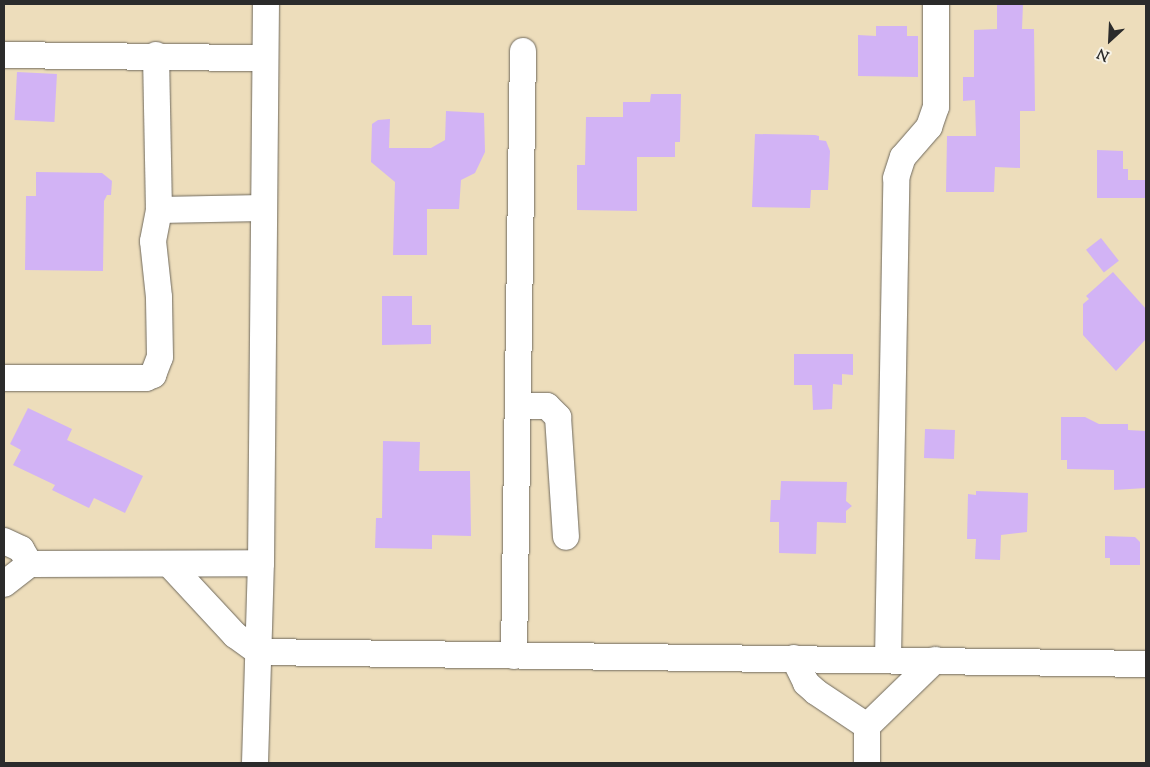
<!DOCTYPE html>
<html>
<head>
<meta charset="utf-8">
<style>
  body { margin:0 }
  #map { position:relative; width:1150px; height:767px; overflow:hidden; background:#edddbb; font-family:"Sorts Mill Goudy",serif }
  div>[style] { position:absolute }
  .building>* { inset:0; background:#d2b3f5; transform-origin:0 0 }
  .roads { filter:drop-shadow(0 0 1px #6f695d) drop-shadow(0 0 1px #6f695d) }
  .minor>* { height:26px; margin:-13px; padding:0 13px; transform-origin:13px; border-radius:13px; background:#fff }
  span { translate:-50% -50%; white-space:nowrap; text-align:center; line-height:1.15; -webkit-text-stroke:4px #f7f3e8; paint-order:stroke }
  .frame { position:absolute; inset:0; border:5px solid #2b2b2b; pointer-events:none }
  .north { position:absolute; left:1085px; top:15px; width:50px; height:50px; -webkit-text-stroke:4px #f7f3e8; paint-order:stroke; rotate:205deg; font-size:14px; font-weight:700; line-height:20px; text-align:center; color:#2b2b2b }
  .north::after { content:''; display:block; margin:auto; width:18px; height:22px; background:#2b2b2b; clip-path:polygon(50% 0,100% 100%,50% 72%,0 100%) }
</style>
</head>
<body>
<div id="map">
  <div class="building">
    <div style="clip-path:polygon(997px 4px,1023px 4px,1022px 29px,1034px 29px,1035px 111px,1020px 111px,1020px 168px,995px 167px,994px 192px,946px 192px,947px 136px,976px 136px,975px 100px,963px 101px,963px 77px,974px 77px,974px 30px,997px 29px)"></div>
    <div style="clip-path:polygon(876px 26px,907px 26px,907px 36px,918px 36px,918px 77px,858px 76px,858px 35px,876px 36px)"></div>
    <div style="left:17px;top:72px;width:40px;height:48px;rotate:3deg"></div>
    <div style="clip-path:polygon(651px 94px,681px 94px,680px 142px,675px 142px,675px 157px,637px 157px,637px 211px,577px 210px,577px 165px,585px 165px,586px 117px,623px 117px,623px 102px,650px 102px)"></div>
    <div style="clip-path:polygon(446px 111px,484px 113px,485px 152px,475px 173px,461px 180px,459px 209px,427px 209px,427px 255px,393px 255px,395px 182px,371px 162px,372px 124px,378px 120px,390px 119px,389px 148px,431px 148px,445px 140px)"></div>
    <div style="clip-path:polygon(755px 134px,815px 135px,819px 136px,819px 140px,826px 141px,830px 151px,828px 190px,811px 190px,810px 208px,752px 207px)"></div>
    <div style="clip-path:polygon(1097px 150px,1123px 151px,1123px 169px,1128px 169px,1128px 180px,1146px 180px,1146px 198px,1097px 198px)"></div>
    <div style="clip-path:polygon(36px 172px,102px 173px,112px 181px,111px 195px,107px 195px,104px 201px,103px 271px,25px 270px,26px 196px,36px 196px)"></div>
    <div style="left:1101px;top:238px;width:29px;height:19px;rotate:52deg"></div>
    <div style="clip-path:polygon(1113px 272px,1146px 309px,1146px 339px,1116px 371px,1083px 335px,1083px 304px,1089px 299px,1086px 296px)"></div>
    <div style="clip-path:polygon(382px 296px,412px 296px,412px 325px,431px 325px,431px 344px,382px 345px)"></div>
    <div style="clip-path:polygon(794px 354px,853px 354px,853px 375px,842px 374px,842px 385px,833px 384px,832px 409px,813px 410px,812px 385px,794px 385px)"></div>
    <div style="clip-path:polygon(28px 408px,72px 429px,67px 440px,143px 476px,125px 513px,94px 498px,89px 508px,52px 490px,55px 485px,13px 465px,21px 450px,10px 444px)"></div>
    <div style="clip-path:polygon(1061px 417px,1085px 417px,1099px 424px,1128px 424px,1128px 430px,1146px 431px,1146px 488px,1114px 490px,1114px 470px,1067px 469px,1067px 460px,1061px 460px)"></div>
    <div style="left:925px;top:429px;width:30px;height:29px;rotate:2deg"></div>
    <div style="clip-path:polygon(383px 441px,420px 442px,419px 471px,470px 471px,471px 536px,432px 535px,432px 549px,375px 548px,376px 518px,382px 518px)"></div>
    <div style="clip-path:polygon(781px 481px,847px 482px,846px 501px,852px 506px,846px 511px,846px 523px,817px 522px,816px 554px,779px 553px,779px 522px,770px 522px,771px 500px,780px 500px)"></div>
    <div style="clip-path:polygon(976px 491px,1028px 493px,1027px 532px,1001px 535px,1000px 560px,975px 559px,976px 539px,967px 539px,968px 494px,976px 495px)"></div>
    <div style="clip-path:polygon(1105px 536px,1135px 537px,1140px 542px,1140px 565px,1110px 565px,1110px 558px,1105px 558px)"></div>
  </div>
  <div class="roads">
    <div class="minor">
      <div style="left:4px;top:55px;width:261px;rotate:0.7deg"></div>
      <div style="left:156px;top:55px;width:155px;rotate:88.9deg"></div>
      <div style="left:4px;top:378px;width:142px"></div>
      <div style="left:146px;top:378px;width:8px;rotate:-23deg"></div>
      <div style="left:153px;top:375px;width:19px;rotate:-69deg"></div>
      <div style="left:160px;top:357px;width:60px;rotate:-91deg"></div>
      <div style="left:159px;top:297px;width:56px;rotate:-96.1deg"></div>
      <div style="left:153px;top:241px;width:32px;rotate:-79deg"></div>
      <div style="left:159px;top:210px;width:104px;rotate:-1.1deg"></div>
      <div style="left:518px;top:406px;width:29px"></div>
      <div style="left:547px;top:406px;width:16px;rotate:45deg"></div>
      <div style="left:558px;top:417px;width:120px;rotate:86.2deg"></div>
      <div style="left:4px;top:541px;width:19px;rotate:25deg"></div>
      <div style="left:21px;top:549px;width:17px;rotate:59deg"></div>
      <div style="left:170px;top:565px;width:96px;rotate:47.1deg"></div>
      <div style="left:235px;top:635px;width:29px;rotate:36deg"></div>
      <div style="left:258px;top:652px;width:888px;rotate:0.77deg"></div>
      <div style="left:4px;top:584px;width:33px;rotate:-38deg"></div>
      <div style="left:30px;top:564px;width:231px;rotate:-0.2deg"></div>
      <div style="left:514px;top:656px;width:605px;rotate:-89.15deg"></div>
      <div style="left:794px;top:658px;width:28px;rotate:64deg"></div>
      <div style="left:806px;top:683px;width:13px;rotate:42deg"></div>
      <div style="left:816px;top:692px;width:61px;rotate:33.7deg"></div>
      <div style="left:888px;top:659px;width:481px;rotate:-89deg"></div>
      <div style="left:896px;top:178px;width:22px;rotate:-72deg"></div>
      <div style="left:903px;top:157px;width:40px;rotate:-49deg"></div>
      <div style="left:929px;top:127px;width:21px;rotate:-71deg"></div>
      <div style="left:936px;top:107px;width:103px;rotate:-90deg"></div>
      <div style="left:255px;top:763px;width:200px;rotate:-88.3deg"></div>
      <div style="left:261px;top:563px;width:559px;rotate:-89.49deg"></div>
      <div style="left:867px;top:763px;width:37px;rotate:-90deg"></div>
      <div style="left:867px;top:726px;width:95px;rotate:-44.1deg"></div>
    </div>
  </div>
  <div class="frame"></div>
  <div class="north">N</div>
</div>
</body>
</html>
